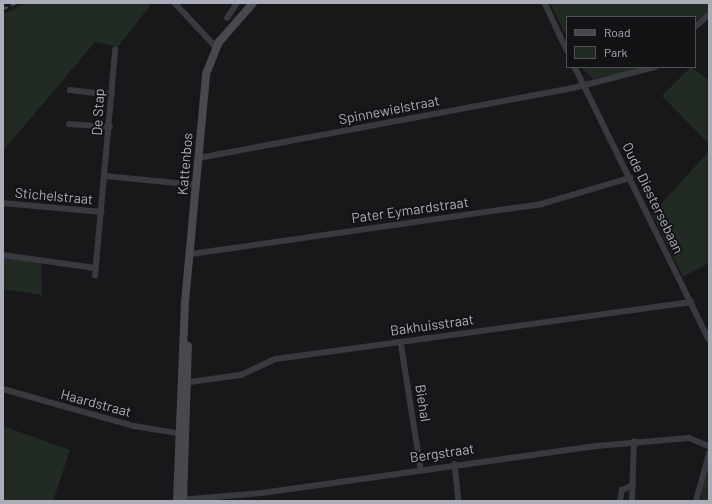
<!DOCTYPE html>
<html>
<head>
<meta charset="utf-8">
<style>
  body { margin:0 }
  #map { position:relative; width:712px; height:504px; overflow:hidden; background:#18181a; font-family:Barlow,sans-serif }
  div>[style] { position:absolute }
  .green>* { inset:0; background:#222a24 }
  .street>* { height:5.5px; margin:-2.75px; padding:0 2.75px; transform-origin:2.75px; border-radius:2.75px; background:#393a3f }
  .secondary>* { height:8px; margin:-4px; padding:0 4px; transform-origin:4px; border-radius:4px; background:#47494f }
  .rail>* { height:2px; margin-top:-1px; transform-origin:0; background:repeating-linear-gradient(90deg,#505258 0 5px,transparent 0 9px) }
  span { translate:-50% -50%; white-space:nowrap; text-align:center; line-height:1.15; -webkit-text-stroke:4px #131315; paint-order:stroke }
  .street-label { font-size:14px; color:#abaeb9 }
  .frame { position:absolute; inset:0; border:4px solid #abaeb9; pointer-events:none }
  .legend { position:absolute; left:566px; top:16px; width:130px; height:52px; box-sizing:border-box; background:#131315; border:1px solid #505157; margin:0; padding:5px 7px; list-style:none; font-size:12px; color:#abaeb9 }
  .legend li { display:flex; align-items:center; gap:8px; height:20px }
  .legend b { width:20px; border:1px solid #505157 }
</style>
</head>
<body>
<div id="map">
  <div class="green">
    <div style="clip-path:polygon(27px 3px,152px 3px,118px 47px,95px 42px,3px 151px,3px 14px)"></div>
    <div style="clip-path:polygon(550px 3px,709px 3px,709px 11px,695px 22px,695px 17px,567px 17px,567px 38px)"></div>
    <div style="clip-path:polygon(581px 67px,646px 67px,593px 79px)"></div>
    <div style="clip-path:polygon(691px 67px,709px 80px,709px 144px,662px 96px)"></div>
    <div style="clip-path:polygon(709px 151px,709px 263px,683px 277px,652px 214px)"></div>
    <div style="clip-path:polygon(3px 258px,41px 262px,42px 295px,3px 289px)"></div>
    <div style="clip-path:polygon(3px 426px,70px 450px,53px 501px,3px 501px)"></div>
    <div style="clip-path:polygon(709px 461px,709px 501px,701px 501px,704px 473px)"></div>
  </div>
  <div class="street">
    <div style="left:175px;top:3px;width:60px;rotate:47deg"></div>
    <div style="left:545px;top:3px;width:52px;rotate:64.9deg"></div>
    <div style="left:227px;top:18px;width:18px;rotate:-56deg"></div>
    <div style="left:695px;top:27px;width:18px;rotate:-41deg"></div>
    <div style="left:575px;top:67px;width:303px;rotate:63.8deg"></div>
    <div style="left:70px;top:90px;width:42px;rotate:6.8deg"></div>
    <div style="left:69px;top:124px;width:41px;rotate:4.2deg"></div>
    <div style="left:199px;top:158px;width:380px;rotate:-10.6deg"></div>
    <div style="left:573px;top:88px;width:85px;rotate:-14.4deg"></div>
    <div style="left:105px;top:176px;width:92px;rotate:5.6deg"></div>
    <div style="left:3px;top:203px;width:99px;rotate:5.2deg"></div>
    <div style="left:191px;top:254px;width:355px;rotate:-8.1deg"></div>
    <div style="left:542px;top:204px;width:92px;rotate:-16.5deg"></div>
    <div style="left:3px;top:255px;width:93px;rotate:8deg"></div>
    <div style="left:95px;top:276px;width:227px;rotate:-84.9deg"></div>
    <div style="left:401px;top:342px;width:128px;rotate:81deg"></div>
    <div style="left:183px;top:383px;width:59px;rotate:-7.9deg"></div>
    <div style="left:241px;top:375px;width:38px;rotate:-25deg"></div>
    <div style="left:276px;top:359px;width:419px;rotate:-7.8deg"></div>
    <div style="left:3px;top:389px;width:136px;rotate:15.8deg"></div>
    <div style="left:134px;top:426px;width:50px;rotate:9.3deg"></div>
    <div style="left:455px;top:464px;width:37px;rotate:84deg"></div>
    <div style="left:179px;top:500px;width:83px;rotate:-4.8deg"></div>
    <div style="left:262px;top:493px;width:337px;rotate:-8deg"></div>
    <div style="left:596px;top:446px;width:93px;rotate:-4.9deg"></div>
    <div style="left:689px;top:438px;width:22px;rotate:22deg"></div>
    <div style="left:620px;top:501px;width:11px;rotate:-80deg"></div>
    <div style="left:622px;top:490px;width:12px;rotate:-24deg"></div>
    <div style="left:632px;top:501px;width:59px;rotate:-88.1deg"></div>
    <div style="left:696px;top:501px;width:49px;rotate:-74.5deg"></div>
  </div>
  <div class="secondary">
    <div style="left:177px;top:501px;width:199px;rotate:-87.7deg"></div>
    <div style="left:185px;top:302px;width:229px;rotate:-84.7deg"></div>
    <div style="left:206px;top:74px;width:35px;rotate:-68deg"></div>
    <div style="left:219px;top:42px;width:52px;rotate:-48.9deg"></div>
    <div style="left:183px;top:501px;width:155px;rotate:-88.2deg"></div>
  </div>
  <div class="rail">
    <div style="left:3px;top:9px;width:15px;rotate:-23deg"></div>
  </div>
  <div class="street-label">
    <span style="left:389px;top:110px;rotate:-11deg">Spinnewielstraat</span>
    <span style="left:98px;top:112px;rotate:-87deg">De Stap</span>
    <span style="left:185px;top:164px;rotate:-85deg">Kattenbos</span>
    <span style="left:54px;top:196px;rotate:5deg">Stichelstraat</span>
    <span style="left:653px;top:198px;rotate:64deg">Oude Diestersebaan</span>
    <span style="left:410px;top:210px;rotate:-8deg">Pater Eymardstraat</span>
    <span style="left:432px;top:325px;rotate:-8deg">Bakhuisstraat</span>
    <span style="left:96px;top:403px;rotate:15deg">Haardstraat</span>
    <span style="left:423px;top:403px;rotate:81deg">Biehal</span>
    <span style="left:442px;top:453px;rotate:-8deg">Bergstraat</span>
  </div>
  <div class="frame"></div>
  <ul class="legend">
  <li><b style="height:5px;background:#47494f"></b>Road</li>
  <li><b style="height:11px;background:#222a24"></b>Park</li>
  </ul>
</div>
</body>
</html>
